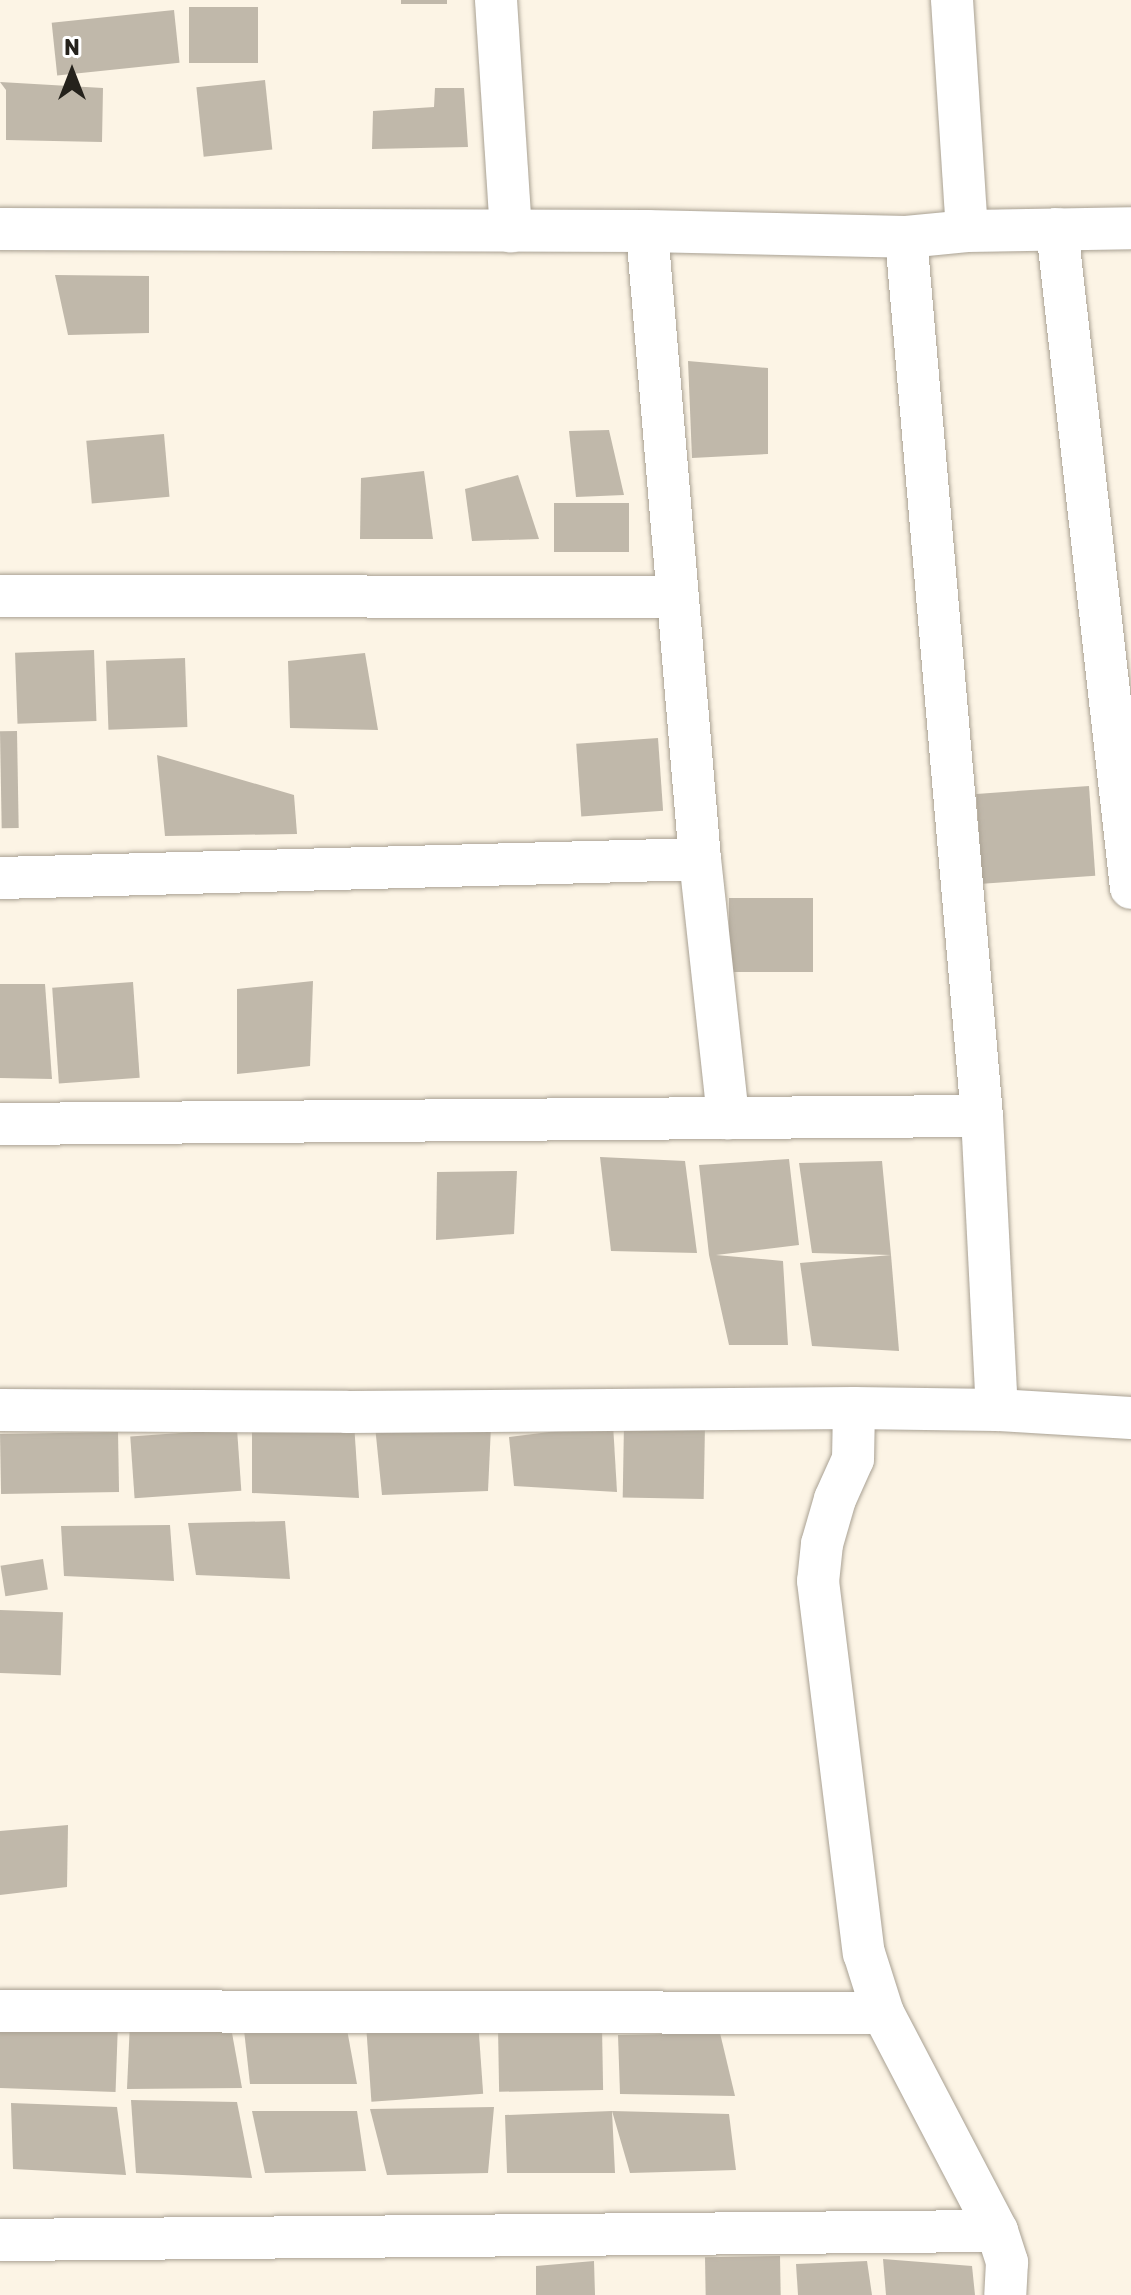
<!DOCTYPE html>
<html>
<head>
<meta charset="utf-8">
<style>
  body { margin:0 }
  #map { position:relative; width:1131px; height:2295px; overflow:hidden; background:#fcf4e5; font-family:Rubik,sans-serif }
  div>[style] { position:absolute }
  .building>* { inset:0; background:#c0b8aa; transform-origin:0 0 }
  .roads { filter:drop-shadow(0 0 2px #a9a193) drop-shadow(0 0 2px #a9a193) }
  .street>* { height:42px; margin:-21px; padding:0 21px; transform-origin:21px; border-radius:21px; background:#fff }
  span { translate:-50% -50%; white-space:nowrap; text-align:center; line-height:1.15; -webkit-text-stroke:6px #fff; paint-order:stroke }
  .north { position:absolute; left:32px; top:32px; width:80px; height:80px; -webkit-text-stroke:6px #fff; paint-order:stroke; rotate:0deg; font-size:22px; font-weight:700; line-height:32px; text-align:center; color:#25221c }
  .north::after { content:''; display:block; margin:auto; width:28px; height:36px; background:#25221c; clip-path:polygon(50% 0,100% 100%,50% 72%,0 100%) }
</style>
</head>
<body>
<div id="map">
  <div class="building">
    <div style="left:401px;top:0;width:46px;height:4px"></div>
    <div style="left:189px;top:7px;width:69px;height:56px"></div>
    <div style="left:174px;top:10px;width:53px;height:123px;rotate:84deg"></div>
    <div style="left:265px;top:80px;width:70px;height:69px;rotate:84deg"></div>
    <div style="clip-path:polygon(0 82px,103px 88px,102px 142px,6px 140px,6px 90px)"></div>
    <div style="clip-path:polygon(435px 88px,464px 88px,468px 147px,372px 149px,373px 111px,434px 107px)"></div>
    <div style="clip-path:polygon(55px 275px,149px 276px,149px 333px,68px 335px)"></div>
    <div style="clip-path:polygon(688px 361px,768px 368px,768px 454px,692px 458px)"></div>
    <div style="clip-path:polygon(609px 430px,624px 495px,576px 497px,569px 431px)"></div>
    <div style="left:164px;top:434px;width:63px;height:78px;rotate:85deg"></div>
    <div style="clip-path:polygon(424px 471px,433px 539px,360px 539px,361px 478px)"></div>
    <div style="clip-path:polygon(518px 475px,539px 539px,472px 541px,465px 489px)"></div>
    <div style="left:629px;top:503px;width:49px;height:75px;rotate:90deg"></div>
    <div style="left:94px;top:650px;width:71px;height:79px;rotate:88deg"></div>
    <div style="clip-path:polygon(365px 653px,378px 730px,290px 728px,288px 661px)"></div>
    <div style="left:185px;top:658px;width:69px;height:79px;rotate:88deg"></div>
    <div style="left:17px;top:731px;width:97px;height:17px;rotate:89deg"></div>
    <div style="left:658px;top:738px;width:73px;height:82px;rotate:86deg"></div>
    <div style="clip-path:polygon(157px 755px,294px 795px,297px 834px,165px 836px)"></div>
    <div style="left:1089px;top:786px;width:90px;height:113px;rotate:86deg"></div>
    <div style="left:729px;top:898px;width:84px;height:74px"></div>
    <div style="clip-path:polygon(313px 981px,310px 1066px,237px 1074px,237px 989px)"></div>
    <div style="left:133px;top:982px;width:96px;height:81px;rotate:86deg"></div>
    <div style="clip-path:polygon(0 984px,45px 984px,52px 1079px,0 1078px)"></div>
    <div style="clip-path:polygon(600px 1157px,685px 1161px,697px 1253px,611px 1251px)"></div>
    <div style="clip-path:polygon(789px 1159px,799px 1245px,716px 1255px,783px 1261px,788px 1345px,729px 1345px,709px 1255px,699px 1165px)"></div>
    <div style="clip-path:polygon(882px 1161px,891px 1255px,812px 1253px,799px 1163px)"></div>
    <div style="clip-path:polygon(517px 1171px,514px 1234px,436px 1240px,437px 1172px)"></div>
    <div style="clip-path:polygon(891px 1255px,899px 1351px,812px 1346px,800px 1263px)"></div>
    <div style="clip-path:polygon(354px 1423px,359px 1498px,252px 1493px,252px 1426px)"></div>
    <div style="clip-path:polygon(613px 1424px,617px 1492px,514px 1486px,509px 1437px)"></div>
    <div style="left:705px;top:1424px;width:75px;height:81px;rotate:91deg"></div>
    <div style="clip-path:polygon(375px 1426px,491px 1426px,488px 1491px,382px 1495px)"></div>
    <div style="left:237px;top:1429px;width:62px;height:107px;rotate:86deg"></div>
    <div style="left:118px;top:1432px;width:60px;height:118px;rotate:89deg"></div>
    <div style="clip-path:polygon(285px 1521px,290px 1579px,196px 1575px,188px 1523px)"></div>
    <div style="clip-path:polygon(170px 1525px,174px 1581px,64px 1576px,61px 1526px)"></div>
    <div style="left:43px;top:1559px;width:31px;height:43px;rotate:81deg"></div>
    <div style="left:0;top:1610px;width:63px;height:63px;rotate:2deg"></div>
    <div style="clip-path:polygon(68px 1825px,67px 1887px,0 1895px,0 1831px)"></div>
    <div style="clip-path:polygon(242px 2012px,346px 2024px,357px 2084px,250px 2084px)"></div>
    <div style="left:0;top:2020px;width:118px;height:68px;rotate:2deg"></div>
    <div style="left:478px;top:2020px;width:74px;height:112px;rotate:86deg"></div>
    <div style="clip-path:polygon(130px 2022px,230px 2022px,242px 2088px,127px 2089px)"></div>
    <div style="left:602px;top:2026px;width:64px;height:104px;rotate:89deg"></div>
    <div style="clip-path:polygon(720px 2033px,735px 2096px,620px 2094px,618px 2035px)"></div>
    <div style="clip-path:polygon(131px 2100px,237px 2102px,252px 2178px,136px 2173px)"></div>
    <div style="clip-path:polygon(11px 2103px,117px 2107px,126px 2175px,13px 2169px)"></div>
    <div style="clip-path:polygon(494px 2107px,488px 2173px,387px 2175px,370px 2109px)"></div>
    <div style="clip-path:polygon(252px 2111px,357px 2111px,366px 2171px,265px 2173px)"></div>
    <div style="clip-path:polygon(612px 2111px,729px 2114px,736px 2170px,630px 2173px,612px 2111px,615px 2173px,507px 2173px,505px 2115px)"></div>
    <div style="left:780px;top:2256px;width:39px;height:75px;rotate:89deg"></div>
    <div style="clip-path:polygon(883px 2259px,972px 2266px,975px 2295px,886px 2295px)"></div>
    <div style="clip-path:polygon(594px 2261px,595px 2295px,536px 2295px,536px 2266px)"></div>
    <div style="clip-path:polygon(867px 2261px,872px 2295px,798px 2295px,796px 2264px)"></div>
  </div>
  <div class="roads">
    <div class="street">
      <div style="left:496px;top:0;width:232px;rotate:86.3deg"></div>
      <div style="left:952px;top:0;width:231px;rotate:86.3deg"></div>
      <div style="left:0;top:229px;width:647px;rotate:0.18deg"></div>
      <div style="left:647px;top:231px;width:259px;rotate:1.3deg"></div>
      <div style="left:906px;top:237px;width:61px;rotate:-5.6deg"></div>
      <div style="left:967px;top:231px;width:164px;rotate:-1deg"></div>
      <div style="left:1057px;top:229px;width:663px;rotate:83.59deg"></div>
      <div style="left:647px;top:231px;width:630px;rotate:85.18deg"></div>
      <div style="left:700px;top:859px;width:261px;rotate:83.8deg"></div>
      <div style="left:906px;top:237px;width:882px;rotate:85.06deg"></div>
      <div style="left:982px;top:1116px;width:294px;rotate:87.1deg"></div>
      <div style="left:0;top:596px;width:677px;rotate:0.08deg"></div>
      <div style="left:0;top:878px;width:700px;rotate:-1.55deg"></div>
      <div style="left:0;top:1124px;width:982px;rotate:-0.47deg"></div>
      <div style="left:854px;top:1408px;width:51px;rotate:91.1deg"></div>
      <div style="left:853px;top:1459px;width:44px;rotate:114.2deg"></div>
      <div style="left:835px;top:1499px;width:47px;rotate:106.1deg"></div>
      <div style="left:822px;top:1544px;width:37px;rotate:96deg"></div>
      <div style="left:818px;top:1581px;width:375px;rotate:83deg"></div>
      <div style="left:864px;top:1953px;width:63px;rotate:72.4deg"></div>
      <div style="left:883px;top:2013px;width:246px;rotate:62.4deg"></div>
      <div style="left:997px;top:2231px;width:33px;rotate:72deg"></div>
      <div style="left:1007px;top:2262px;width:33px;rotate:93deg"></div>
      <div style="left:0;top:1410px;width:347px;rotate:0.3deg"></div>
      <div style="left:347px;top:1412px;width:507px;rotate:-0.45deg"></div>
      <div style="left:854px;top:1408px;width:143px;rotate:0.8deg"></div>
      <div style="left:997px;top:1410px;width:134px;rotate:3.4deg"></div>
      <div style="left:0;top:2011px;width:883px;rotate:0.13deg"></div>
      <div style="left:0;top:2240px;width:997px;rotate:-0.52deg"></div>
    </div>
  </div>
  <div class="north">N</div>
</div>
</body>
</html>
